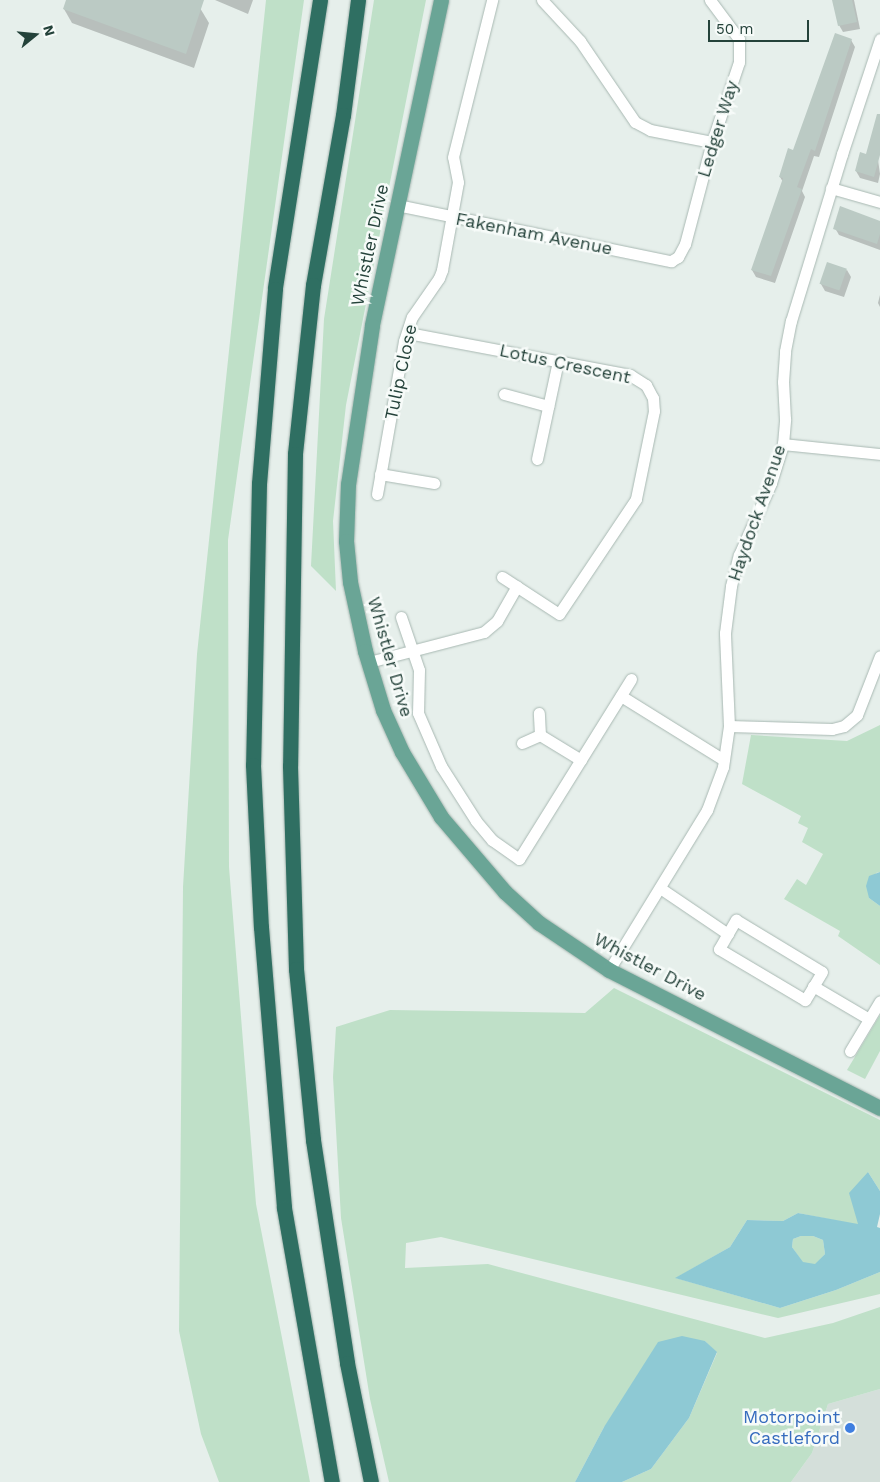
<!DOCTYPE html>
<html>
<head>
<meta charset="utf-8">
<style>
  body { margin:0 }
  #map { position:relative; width:880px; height:1482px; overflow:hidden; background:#e6efeb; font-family:"Work Sans",sans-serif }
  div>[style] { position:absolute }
  .built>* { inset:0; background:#d4dfda }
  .green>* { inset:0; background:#bfe0c8 }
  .water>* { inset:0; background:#8ec9d4 }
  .shadow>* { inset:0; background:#0003 }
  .building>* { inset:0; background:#bbcac4; transform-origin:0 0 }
  .roads { filter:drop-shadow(0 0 1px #a8b8b2) drop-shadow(0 0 1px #a8b8b2) }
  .street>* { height:11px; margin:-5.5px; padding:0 5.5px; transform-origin:5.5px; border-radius:5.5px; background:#fff }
  .primary>* { height:15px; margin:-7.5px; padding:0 7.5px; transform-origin:7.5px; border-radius:7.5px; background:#6aa596 }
  .highway>* { height:15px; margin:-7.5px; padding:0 7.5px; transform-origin:7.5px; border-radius:7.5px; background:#2f6f62 }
  .dots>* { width:14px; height:14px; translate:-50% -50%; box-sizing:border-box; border:2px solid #f7fbf9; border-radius:50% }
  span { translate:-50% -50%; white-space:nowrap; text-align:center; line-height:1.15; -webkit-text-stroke:5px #f7fbf9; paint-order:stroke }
  .street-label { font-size:18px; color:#24423a }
  .shop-label { font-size:18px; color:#366cbe }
  .right { translate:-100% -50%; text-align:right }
  .north { position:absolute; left:10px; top:10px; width:50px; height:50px; -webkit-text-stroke:4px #f7fbf9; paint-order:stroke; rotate:73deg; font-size:14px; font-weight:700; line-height:20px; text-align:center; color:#24423a }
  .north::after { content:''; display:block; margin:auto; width:18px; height:22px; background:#24423a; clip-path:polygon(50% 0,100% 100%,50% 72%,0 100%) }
  .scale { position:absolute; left:708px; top:20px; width:101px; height:22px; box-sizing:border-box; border:2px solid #24423a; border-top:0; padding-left:6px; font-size:15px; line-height:18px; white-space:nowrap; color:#24423a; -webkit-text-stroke:4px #f7fbf9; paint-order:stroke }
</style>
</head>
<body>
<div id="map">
  <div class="built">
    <div style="clip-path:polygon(880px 1389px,880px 1482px,791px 1482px,812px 1453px,828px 1404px)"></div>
  </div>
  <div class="green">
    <div style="clip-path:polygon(266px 0,304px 0,228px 540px,229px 867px,256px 1204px,310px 1482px,219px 1482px,201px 1434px,179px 1331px,183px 887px,197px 654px)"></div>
    <div style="clip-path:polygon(374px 0,426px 0,346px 405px,333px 521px,336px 591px,311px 566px,324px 319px)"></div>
    <div style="clip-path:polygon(880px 725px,880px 872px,876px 873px,869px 898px,880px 906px,880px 965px,838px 936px,840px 931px,784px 899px,797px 879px,806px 885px,823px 854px,802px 842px,808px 828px,798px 823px,801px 816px,742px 784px,751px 735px,847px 741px)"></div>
    <div style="clip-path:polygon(614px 988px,880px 1120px,880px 1191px,868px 1172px,858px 1225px,798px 1213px,783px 1221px,747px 1220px,730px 1247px,676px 1278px,780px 1308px,836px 1290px,880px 1272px,880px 1294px,778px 1318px,441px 1237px,406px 1243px,405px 1268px,488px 1264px,765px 1338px,833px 1323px,880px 1307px,880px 1389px,828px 1404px,812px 1453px,791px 1482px,622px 1482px,651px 1469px,689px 1418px,717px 1353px,705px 1341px,604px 1427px,575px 1482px,389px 1482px,370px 1399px,341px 1218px,333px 1077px,336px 1027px,390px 1010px,585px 1013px)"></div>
    <div style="clip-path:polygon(880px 1015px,880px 1051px,865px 1079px,847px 1070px)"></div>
    <div style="clip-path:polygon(801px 1236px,813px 1236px,823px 1240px,825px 1254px,815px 1265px,803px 1263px,792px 1247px,793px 1239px)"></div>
  </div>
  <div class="water">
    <div style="clip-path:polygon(880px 872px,880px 906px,869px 898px,866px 886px,869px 876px)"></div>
    <div style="clip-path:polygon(evenodd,868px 1172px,880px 1191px,880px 1214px,877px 1227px,880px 1228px,880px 1272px,836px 1290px,780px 1308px,675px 1278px,730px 1247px,747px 1220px,783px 1221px,798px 1213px,858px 1224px,849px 1193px,868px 1172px,801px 1236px,813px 1236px,823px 1240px,825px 1254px,815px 1264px,803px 1262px,792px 1247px,793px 1239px,801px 1236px)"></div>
    <div style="clip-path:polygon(682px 1336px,705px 1341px,717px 1352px,689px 1418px,651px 1469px,622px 1482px,575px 1482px,604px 1427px,658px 1342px)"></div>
  </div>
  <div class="shadow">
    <div style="clip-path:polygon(67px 0,178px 0,200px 8px,209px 23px,194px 68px,72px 23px,64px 9px)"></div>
    <div style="clip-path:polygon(215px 0,253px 0,248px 14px)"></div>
    <div style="clip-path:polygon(834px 0,854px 0,860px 29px,843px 32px,839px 25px)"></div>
    <div style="clip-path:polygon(851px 40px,855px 47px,819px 157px,814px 156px,802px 191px,805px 197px,775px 283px,756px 277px,752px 270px,783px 182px,780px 177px)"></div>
    <div style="clip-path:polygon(878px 160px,880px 174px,878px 183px,860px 178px,856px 171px)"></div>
    <div style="clip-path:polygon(880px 222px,880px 250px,839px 235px,835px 228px)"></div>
    <div style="clip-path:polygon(847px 270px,851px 277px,844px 297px,825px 291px,821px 284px)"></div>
    <div style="clip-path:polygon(880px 295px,880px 307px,878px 303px)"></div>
  </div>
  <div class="building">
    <div style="clip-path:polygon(66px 0,204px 0,186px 54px,63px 9px)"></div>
    <div style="clip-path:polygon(832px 0,852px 0,857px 22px,838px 26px)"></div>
    <div style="clip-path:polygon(835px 33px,852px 39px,815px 151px,811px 149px,797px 187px,802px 189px,771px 276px,751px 270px,783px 178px,779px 177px,788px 148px,793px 150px)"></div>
    <div style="clip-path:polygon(877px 114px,880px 114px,880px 155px,874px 177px,855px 171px,860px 152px,866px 154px)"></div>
    <div style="clip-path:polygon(840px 206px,880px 221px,880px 234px,877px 244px,833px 229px)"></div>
    <div style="left:827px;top:262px;width:21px;height:23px;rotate:19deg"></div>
  </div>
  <div class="roads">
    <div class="street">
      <div style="left:542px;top:0;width:56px;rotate:47.2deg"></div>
      <div style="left:580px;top:41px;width:98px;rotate:55.8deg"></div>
      <div style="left:635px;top:122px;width:17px;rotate:28deg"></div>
      <div style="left:650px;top:130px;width:63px;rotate:11deg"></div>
      <div style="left:831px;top:188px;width:51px;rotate:15.9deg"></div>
      <div style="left:397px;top:205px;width:280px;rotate:11.6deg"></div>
      <div style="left:671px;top:261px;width:8px;rotate:-30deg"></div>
      <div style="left:678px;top:257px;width:15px;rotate:-62deg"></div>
      <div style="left:685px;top:244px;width:106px;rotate:-75.2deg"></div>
      <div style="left:712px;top:142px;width:84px;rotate:-71.4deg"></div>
      <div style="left:739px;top:62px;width:23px;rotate:-90deg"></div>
      <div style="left:739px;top:39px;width:49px;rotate:-126.6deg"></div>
      <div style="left:408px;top:333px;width:226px;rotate:10.7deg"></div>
      <div style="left:630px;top:375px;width:19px;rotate:32deg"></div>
      <div style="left:646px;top:385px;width:15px;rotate:62deg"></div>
      <div style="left:653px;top:398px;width:13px;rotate:86deg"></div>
      <div style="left:654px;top:411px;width:90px;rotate:101.6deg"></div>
      <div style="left:636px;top:499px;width:138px;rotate:123.8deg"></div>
      <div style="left:559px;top:614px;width:68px;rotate:-147deg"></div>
      <div style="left:504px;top:394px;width:46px;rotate:15.3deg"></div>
      <div style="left:783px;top:444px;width:98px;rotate:5.9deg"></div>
      <div style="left:537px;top:459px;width:100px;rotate:-77.9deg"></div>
      <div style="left:380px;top:474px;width:55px;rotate:9.5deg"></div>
      <div style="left:377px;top:494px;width:155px;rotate:-80deg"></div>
      <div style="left:404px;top:341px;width:25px;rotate:-72deg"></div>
      <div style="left:412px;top:317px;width:47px;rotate:-55.3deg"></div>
      <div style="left:439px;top:278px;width:9px;rotate:-69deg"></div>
      <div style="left:442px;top:270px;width:89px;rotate:-79.7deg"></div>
      <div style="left:458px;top:182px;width:25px;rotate:-101deg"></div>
      <div style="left:453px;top:157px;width:162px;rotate:-76deg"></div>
      <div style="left:401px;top:617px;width:56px;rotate:71.2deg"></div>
      <div style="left:419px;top:670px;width:43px;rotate:91.3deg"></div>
      <div style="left:418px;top:713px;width:58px;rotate:66.5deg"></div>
      <div style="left:441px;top:766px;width:65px;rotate:57.5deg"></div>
      <div style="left:476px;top:821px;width:25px;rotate:50deg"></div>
      <div style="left:492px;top:840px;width:33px;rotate:35deg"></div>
      <div style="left:519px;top:859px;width:212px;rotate:-58.1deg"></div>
      <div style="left:369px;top:662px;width:119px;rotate:-14.6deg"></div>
      <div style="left:484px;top:632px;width:17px;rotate:-40deg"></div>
      <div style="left:497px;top:621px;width:40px;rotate:-60.3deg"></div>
      <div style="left:621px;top:696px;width:121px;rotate:31.9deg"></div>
      <div style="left:729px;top:726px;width:103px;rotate:1.7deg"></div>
      <div style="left:832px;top:729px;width:12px;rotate:-14deg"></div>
      <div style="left:844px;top:726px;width:17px;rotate:-40deg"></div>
      <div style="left:857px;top:715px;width:63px;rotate:-68.7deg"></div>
      <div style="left:540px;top:735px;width:48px;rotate:31.4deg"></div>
      <div style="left:522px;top:743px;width:20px;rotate:-24deg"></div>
      <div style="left:540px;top:735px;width:22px;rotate:-93deg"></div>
      <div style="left:660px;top:888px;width:82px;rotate:34.1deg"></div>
      <div style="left:736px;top:920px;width:100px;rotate:31.2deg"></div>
      <div style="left:822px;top:972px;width:33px;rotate:121deg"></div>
      <div style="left:805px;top:1000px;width:100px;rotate:-149.3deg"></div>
      <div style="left:719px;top:949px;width:34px;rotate:-60deg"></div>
      <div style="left:609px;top:970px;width:188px;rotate:-58.5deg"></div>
      <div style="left:707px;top:810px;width:46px;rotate:-69.6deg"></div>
      <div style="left:723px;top:767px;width:41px;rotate:-81.7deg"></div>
      <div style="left:729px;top:726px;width:93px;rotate:-92.5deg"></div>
      <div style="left:725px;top:633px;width:47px;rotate:-82.7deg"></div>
      <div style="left:731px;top:586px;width:32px;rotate:-76deg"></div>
      <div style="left:739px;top:555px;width:79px;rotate:-66deg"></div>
      <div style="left:771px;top:483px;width:41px;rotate:-72.9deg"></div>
      <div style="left:783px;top:444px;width:25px;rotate:-85deg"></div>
      <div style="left:785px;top:419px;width:37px;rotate:-93deg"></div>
      <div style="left:783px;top:382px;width:31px;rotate:-86deg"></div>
      <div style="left:785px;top:351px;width:31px;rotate:-79deg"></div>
      <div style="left:791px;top:321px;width:175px;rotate:-73deg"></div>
      <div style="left:842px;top:154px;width:121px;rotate:-71.7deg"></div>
      <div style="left:813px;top:986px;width:65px;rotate:30.5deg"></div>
      <div style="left:850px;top:1051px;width:58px;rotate:-59deg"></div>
    </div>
    <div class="primary">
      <div style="left:441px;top:0;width:333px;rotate:102deg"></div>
      <div style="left:372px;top:326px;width:160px;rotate:98.6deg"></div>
      <div style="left:348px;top:484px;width:57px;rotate:92deg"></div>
      <div style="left:346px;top:541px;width:41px;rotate:84.4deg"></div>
      <div style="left:350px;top:582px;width:71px;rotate:77.7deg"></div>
      <div style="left:365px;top:651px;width:62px;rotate:73deg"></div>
      <div style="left:383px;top:710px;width:46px;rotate:65.7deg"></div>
      <div style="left:402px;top:752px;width:76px;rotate:59deg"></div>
      <div style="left:441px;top:817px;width:99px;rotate:49.5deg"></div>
      <div style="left:505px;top:892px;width:46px;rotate:42.4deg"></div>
      <div style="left:539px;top:923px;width:84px;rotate:33.9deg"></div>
      <div style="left:609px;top:970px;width:304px;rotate:27deg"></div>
    </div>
    <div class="highway">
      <div style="left:320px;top:0;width:292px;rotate:98.9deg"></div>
      <div style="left:275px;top:289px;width:195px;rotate:94.7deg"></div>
      <div style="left:259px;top:483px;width:282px;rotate:91.2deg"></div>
      <div style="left:253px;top:765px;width:162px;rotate:87.2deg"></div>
      <div style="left:261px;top:927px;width:282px;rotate:85.3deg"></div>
      <div style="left:284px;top:1208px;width:278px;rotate:80.1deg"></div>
      <div style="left:358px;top:0;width:116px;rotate:97.4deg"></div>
      <div style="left:343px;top:115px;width:173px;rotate:100deg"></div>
      <div style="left:313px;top:285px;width:170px;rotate:96.1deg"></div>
      <div style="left:295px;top:454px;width:312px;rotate:90.9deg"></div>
      <div style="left:290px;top:766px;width:203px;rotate:88.3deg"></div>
      <div style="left:296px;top:969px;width:172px;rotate:84.3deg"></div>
      <div style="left:313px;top:1140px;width:226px;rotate:81.3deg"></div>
      <div style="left:347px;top:1363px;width:121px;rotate:78.6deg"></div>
    </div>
  </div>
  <div class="dots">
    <div style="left:850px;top:1428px;background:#3f7fe0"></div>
  </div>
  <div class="street-label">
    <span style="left:718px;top:129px;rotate:-73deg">Ledger Way</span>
    <span style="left:534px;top:234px;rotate:11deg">Fakenham Avenue</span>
    <span style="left:370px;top:245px;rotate:-78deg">Whistler Drive</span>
    <span style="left:565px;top:364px;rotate:12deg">Lotus Crescent</span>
    <span style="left:401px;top:372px;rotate:-78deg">Tulip Close</span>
    <span style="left:757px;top:513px;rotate:-71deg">Haydock Avenue</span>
    <span style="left:390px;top:657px;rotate:74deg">Whistler Drive</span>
    <span style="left:650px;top:967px;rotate:28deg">Whistler Drive</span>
  </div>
  <div class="shop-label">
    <span class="right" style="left:840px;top:1428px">Motorpoint<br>Castleford</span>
  </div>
  <div class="north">N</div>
  <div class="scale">50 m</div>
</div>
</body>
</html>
